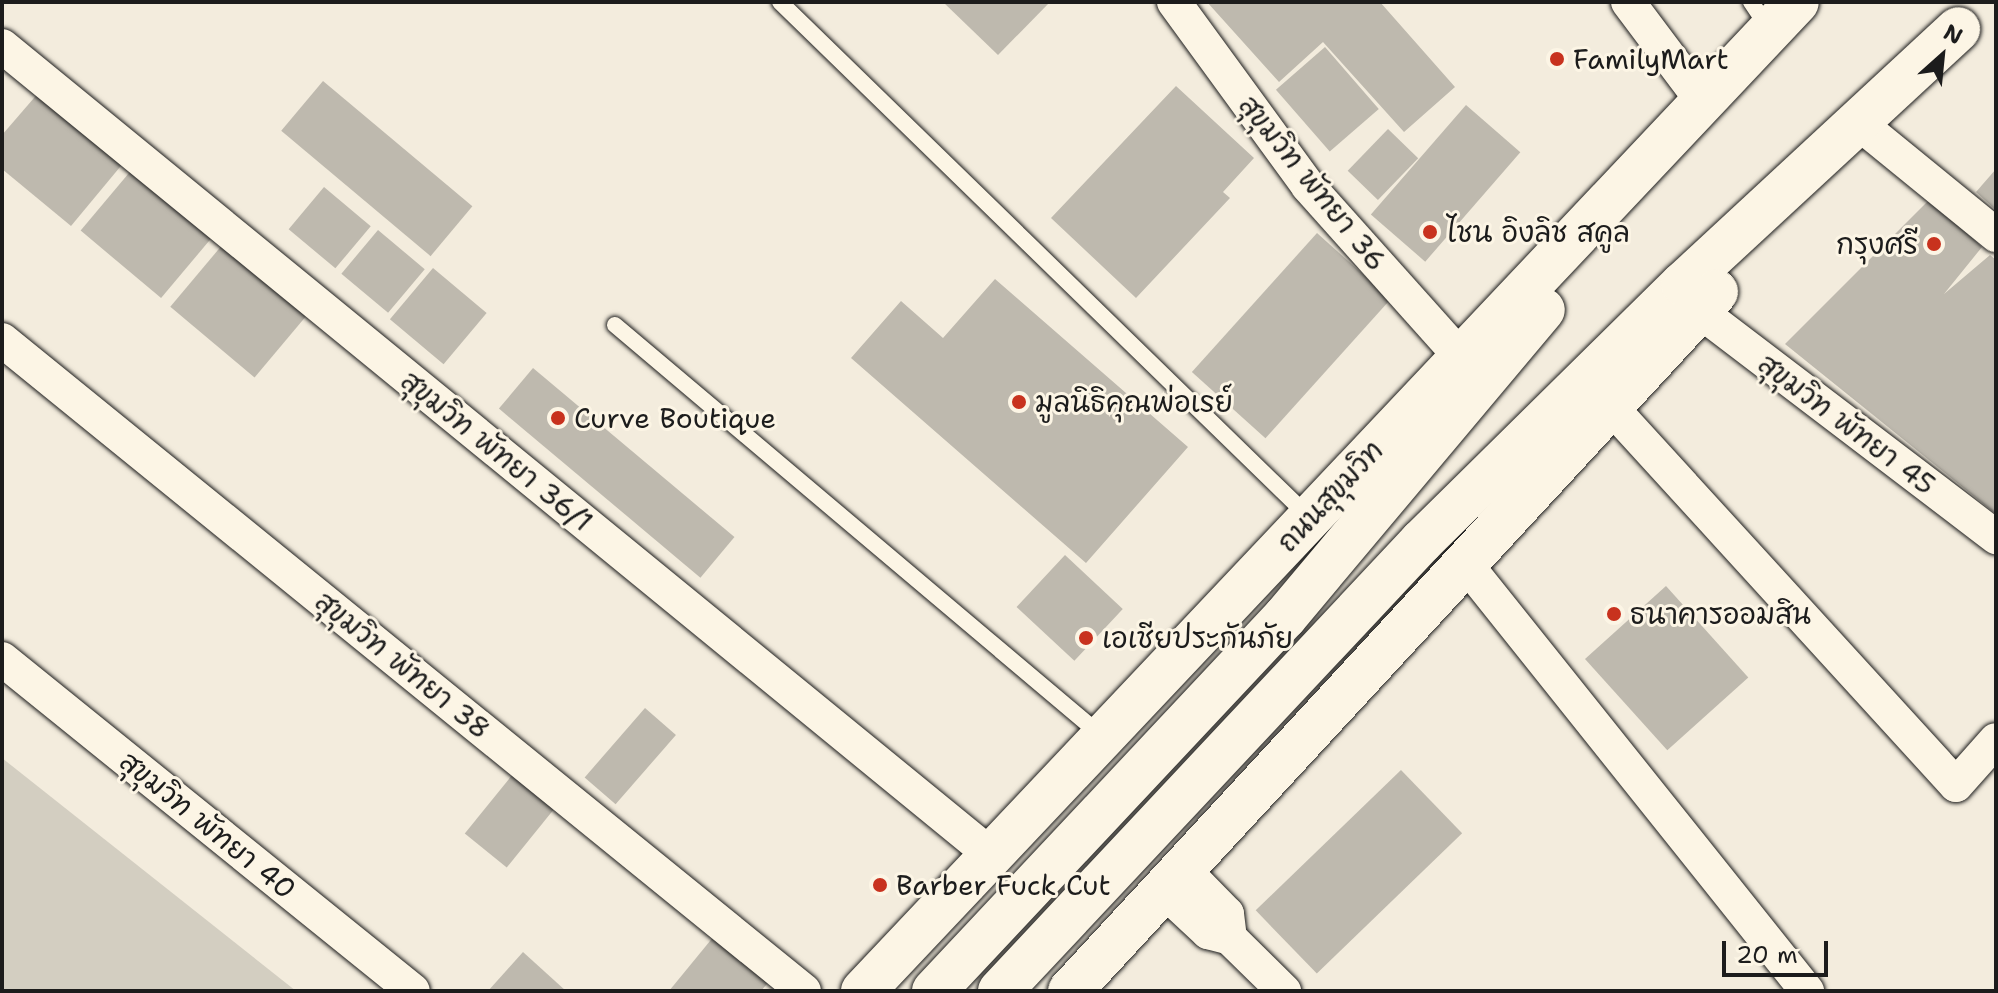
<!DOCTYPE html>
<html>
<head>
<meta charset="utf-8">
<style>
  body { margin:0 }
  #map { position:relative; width:1998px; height:993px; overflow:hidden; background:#f3ecdd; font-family:"Shantell Sans","Playpen Sans Thai",sans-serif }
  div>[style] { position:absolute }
  .green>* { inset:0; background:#d3cec1 }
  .building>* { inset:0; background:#beb9ae; transform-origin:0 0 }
  .roads { filter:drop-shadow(0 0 2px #1c1c1c) drop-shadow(0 0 2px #1c1c1c) }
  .service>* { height:16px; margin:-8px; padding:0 8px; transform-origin:8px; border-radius:8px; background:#fcf5e5 }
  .minor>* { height:34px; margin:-17px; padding:0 17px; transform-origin:17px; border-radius:17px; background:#fcf5e5 }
  .trunk>* { height:44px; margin:-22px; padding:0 22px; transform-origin:22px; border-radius:22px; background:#fcf5e5 }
  .dots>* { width:22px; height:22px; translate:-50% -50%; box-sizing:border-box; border:4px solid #fcf5e5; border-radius:50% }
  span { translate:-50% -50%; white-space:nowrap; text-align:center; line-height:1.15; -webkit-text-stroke:6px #fcf5e5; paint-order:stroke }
  .poi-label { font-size:28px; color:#1c1c1c }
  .left { translate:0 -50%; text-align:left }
  .right { translate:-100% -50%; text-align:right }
  .street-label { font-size:28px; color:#1c1c1c }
  .frame { position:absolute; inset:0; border:4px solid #1c1c1c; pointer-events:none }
  .north { position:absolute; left:1902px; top:16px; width:80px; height:80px; -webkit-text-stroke:6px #fcf5e5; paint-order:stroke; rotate:27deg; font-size:22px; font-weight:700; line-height:32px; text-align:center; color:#1c1c1c }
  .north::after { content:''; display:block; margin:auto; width:28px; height:36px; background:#1c1c1c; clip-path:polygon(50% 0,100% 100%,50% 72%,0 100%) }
  .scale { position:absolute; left:1722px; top:941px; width:106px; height:36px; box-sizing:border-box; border:4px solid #1c1c1c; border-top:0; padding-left:10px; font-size:24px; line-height:28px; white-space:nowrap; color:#1c1c1c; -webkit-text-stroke:6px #fcf5e5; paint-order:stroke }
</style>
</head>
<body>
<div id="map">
  <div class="green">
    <div style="clip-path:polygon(2px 758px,296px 991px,2px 991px)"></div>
  </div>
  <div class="building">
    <div style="clip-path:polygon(943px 2px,1050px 2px,998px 55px)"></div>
    <div style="clip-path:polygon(1207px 2px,1380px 2px,1455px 87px,1404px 132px,1323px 42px,1279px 82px)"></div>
    <div style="left:1325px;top:47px;width:82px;height:65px;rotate:49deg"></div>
    <div style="left:323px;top:81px;width:195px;height:65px;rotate:40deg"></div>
    <div style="clip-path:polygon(1176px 86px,1254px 158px,1223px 192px,1230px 198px,1136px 298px,1051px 218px)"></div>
    <div style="clip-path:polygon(40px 91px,125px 161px,71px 226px,2px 169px,2px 135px)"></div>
    <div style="left:1466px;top:105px;width:72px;height:145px;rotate:41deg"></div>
    <div style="left:1388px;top:129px;width:42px;height:58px;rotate:44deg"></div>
    <div style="left:134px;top:167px;width:105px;height:83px;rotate:40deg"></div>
    <div style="clip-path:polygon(1996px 169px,1996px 210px,1976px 192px)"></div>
    <div style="left:324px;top:187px;width:61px;height:55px;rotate:40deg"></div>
    <div style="clip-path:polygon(1930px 199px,1982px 247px,1944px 294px,1990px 255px,1996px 260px,1996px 514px,1785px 344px)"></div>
    <div style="left:378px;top:230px;width:61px;height:57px;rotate:40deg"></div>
    <div style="left:1317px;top:233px;width:99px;height:187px;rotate:42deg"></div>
    <div style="left:223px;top:244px;width:110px;height:82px;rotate:40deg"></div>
    <div style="left:433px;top:268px;width:70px;height:67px;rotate:40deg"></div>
    <div style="clip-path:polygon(995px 279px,1188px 447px,1086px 563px,851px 358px,901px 301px,943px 338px)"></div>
    <div style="left:533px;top:368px;width:263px;height:53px;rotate:40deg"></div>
    <div style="left:1065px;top:555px;width:79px;height:71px;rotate:43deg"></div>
    <div style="left:1666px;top:586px;width:123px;height:109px;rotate:48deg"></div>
    <div style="left:645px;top:708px;width:41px;height:92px;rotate:41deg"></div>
    <div style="left:517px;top:769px;width:54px;height:83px;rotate:39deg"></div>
    <div style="left:1401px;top:770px;width:88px;height:202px;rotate:46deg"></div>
    <div style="clip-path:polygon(719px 930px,774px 976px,761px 991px,669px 991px)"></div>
    <div style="clip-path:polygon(523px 952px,566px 991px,488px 991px)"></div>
  </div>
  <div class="roads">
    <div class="service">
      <div style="left:780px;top:2px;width:738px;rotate:44.23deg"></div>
      <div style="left:1751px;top:2px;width:32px;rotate:56deg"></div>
      <div style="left:615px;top:325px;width:639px;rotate:40.17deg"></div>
    </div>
    <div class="minor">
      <div style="left:1174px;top:2px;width:228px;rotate:53.9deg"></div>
      <div style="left:1308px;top:186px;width:229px;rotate:48.2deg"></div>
      <div style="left:1628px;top:2px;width:125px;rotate:53.1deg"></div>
      <div style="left:2px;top:46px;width:1278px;rotate:39.28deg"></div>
      <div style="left:1866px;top:129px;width:168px;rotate:39.2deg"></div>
      <div style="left:1698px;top:310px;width:375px;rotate:37.3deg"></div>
      <div style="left:2px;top:340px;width:1033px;rotate:39.07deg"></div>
      <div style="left:1610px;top:406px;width:513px;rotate:47.61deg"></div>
      <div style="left:1956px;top:785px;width:60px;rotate:-48.4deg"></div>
      <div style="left:1465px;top:563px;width:548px;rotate:51.37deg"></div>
      <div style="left:2px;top:659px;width:528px;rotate:38.93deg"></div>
      <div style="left:1183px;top:869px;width:63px;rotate:45.6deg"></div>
      <div style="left:1227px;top:914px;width:24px;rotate:83deg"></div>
      <div style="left:1163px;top:890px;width:62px;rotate:43deg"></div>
      <div style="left:1208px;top:932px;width:23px;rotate:15deg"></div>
      <div style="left:1230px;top:938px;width:76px;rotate:44.5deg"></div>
    </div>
    <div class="trunk">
      <div style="left:863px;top:991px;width:1360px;rotate:-46.64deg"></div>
      <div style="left:934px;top:991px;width:513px;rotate:-46.82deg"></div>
      <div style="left:1285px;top:617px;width:401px;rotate:-50deg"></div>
      <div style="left:1000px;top:991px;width:616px;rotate:-46.84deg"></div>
      <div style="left:1421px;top:542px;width:368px;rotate:-44.6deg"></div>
      <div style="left:1683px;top:284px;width:375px;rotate:-42.8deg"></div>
      <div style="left:1070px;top:991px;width:952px;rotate:-47.26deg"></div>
    </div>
  </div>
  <div class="dots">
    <div style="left:1557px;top:59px;background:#c8321e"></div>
    <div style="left:1430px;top:232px;background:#c8321e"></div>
    <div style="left:1934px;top:244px;background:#c8321e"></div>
    <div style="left:1019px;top:402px;background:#c8321e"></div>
    <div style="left:558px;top:418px;background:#c8321e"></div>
    <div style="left:1614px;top:614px;background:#c8321e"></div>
    <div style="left:1086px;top:638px;background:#c8321e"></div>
    <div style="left:880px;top:885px;background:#c8321e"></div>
  </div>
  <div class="poi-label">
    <span class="left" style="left:1573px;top:59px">FamilyMart</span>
    <span class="left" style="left:1446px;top:232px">ไชน อิงลิช สคูล</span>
    <span class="right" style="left:1918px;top:244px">กรุงศรี</span>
    <span class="left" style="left:1035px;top:402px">มูลนิธิคุณพ่อเรย์</span>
    <span class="left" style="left:574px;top:418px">Curve Boutique</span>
    <span class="left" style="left:1630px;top:614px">ธนาคารออมสิน</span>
    <span class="left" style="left:1102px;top:638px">เอเชียประกันภัย</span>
    <span class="left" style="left:896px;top:885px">Barber Fuck Cut</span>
  </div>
  <div class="street-label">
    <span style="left:1313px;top:183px;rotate:51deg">สุขุมวิท พัทยา 36</span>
    <span style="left:1847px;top:424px;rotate:37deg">สุขุมวิท พัทยา 45</span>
    <span style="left:497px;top:451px;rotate:39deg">สุขุมวิท พัทยา 36/1</span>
    <span style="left:1330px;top:496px;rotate:-47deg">ถนนสุขุมวิท</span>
    <span style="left:403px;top:665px;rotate:39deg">สุขุมวิท พัทยา 38</span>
    <span style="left:208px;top:825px;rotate:39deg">สุขุมวิท พัทยา 40</span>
  </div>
  <div class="frame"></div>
  <div class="north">N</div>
  <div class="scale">20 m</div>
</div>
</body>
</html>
